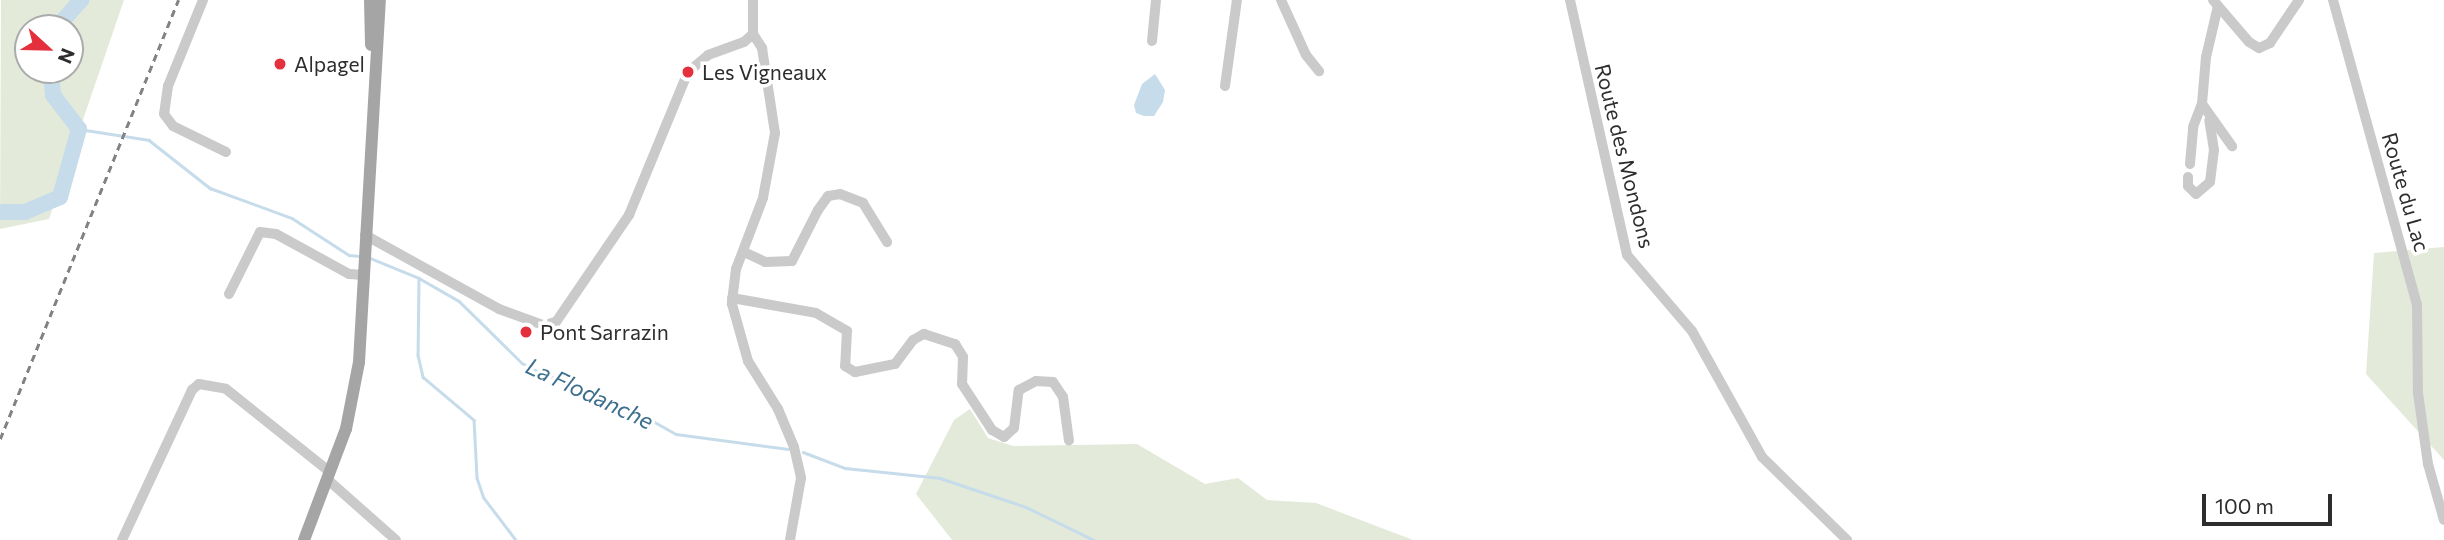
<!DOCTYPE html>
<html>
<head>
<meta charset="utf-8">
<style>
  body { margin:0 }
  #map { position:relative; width:2444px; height:540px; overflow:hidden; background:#fff; font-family:Commissioner,sans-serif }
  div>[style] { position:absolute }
  .green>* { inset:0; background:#e3eada }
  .water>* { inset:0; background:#c6dcea }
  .stream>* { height:2.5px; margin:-1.25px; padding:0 1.25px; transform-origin:1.25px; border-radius:1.25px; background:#c6dcea }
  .river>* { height:16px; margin:-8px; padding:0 8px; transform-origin:8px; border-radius:8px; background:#c6dcea }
  .minor>* { height:10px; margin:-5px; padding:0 5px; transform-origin:5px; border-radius:5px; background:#cacaca }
  .major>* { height:12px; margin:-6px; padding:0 6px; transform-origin:6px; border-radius:6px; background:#a5a5a5 }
  .rail>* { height:2.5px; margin-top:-1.25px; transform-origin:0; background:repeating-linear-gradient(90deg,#828282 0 7px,transparent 0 12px) }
  .dots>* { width:19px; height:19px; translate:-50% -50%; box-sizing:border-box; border:4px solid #fff; border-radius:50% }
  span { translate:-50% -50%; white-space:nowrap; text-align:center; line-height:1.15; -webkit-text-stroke:7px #fff; paint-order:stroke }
  .poi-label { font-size:21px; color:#2d2d2d }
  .left { translate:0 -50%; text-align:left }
  .street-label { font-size:21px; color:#2d2d2d }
  .water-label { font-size:23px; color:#3c6e8d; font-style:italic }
  .north { position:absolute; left:14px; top:14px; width:70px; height:70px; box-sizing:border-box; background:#fff; border:2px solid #ababab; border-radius:50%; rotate:112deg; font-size:19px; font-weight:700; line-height:28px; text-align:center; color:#2d2d2d }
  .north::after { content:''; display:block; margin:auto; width:24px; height:32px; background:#e42f3c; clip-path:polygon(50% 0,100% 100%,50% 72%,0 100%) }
  .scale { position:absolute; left:2202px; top:494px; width:130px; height:32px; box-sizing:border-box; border:4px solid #2d2d2d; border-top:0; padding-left:9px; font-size:21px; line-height:24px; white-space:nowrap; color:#2d2d2d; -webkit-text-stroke:5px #fff; paint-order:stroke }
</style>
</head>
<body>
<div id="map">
  <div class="green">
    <div style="clip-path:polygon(evenodd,1px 0,124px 0,49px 219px,0 229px,1px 0,70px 28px,70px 70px,28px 70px,28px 28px,70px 28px)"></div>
    <div style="clip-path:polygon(2444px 247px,2444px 460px,2366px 374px,2374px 253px)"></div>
    <div style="clip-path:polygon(970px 409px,988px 438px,1013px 446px,1137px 444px,1205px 484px,1238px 478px,1267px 500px,1316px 503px,1413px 540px,952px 540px,916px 494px,954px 420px)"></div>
  </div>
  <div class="water">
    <div style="clip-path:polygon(1155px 74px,1165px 90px,1163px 102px,1154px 116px,1144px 116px,1136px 113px,1134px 105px,1142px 84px)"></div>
  </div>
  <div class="stream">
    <div style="left:79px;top:129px;width:71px;rotate:8.9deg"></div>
    <div style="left:149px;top:140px;width:78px;rotate:38.2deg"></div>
    <div style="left:210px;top:188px;width:87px;rotate:20.1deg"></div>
    <div style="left:292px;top:218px;width:68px;rotate:33deg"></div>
    <div style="left:349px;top:255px;width:11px;rotate:5deg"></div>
    <div style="left:370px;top:258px;width:53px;rotate:22.2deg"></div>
    <div style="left:419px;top:278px;width:46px;rotate:29.9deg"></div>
    <div style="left:459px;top:301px;width:88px;rotate:44.5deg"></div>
    <div style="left:522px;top:363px;width:19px;rotate:28deg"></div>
    <div style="left:539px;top:372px;width:85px;rotate:20.6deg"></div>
    <div style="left:619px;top:402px;width:65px;rotate:29.3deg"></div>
    <div style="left:676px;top:434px;width:113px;rotate:7.6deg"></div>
    <div style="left:419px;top:278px;width:77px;rotate:90.7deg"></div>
    <div style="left:418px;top:355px;width:23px;rotate:77deg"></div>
    <div style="left:423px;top:377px;width:67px;rotate:40.1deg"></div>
    <div style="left:474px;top:420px;width:58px;rotate:87deg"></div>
    <div style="left:477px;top:478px;width:21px;rotate:71deg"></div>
    <div style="left:484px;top:498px;width:53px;rotate:52.7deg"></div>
    <div style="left:803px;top:452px;width:45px;rotate:20.9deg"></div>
    <div style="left:845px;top:468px;width:96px;rotate:6deg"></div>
    <div style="left:940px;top:478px;width:91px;rotate:18.6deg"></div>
    <div style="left:1026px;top:507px;width:76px;rotate:25.9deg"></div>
  </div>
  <div class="river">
    <div style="left:56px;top:28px;width:38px;rotate:-48deg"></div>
    <div style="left:0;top:212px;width:25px"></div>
    <div style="left:25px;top:212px;width:38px;rotate:-23deg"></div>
    <div style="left:60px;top:197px;width:71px;rotate:-74.4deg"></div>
    <div style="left:79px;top:129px;width:43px;rotate:-127.4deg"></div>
    <div style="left:53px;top:95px;width:25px;rotate:-95deg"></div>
  </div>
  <div class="minor">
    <div style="left:203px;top:0;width:93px;rotate:112.1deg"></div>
    <div style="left:168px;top:86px;width:28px;rotate:98deg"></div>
    <div style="left:164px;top:114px;width:15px;rotate:53deg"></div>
    <div style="left:173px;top:126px;width:59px;rotate:26.1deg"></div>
    <div style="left:1281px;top:0;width:60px;rotate:65.6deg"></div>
    <div style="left:1306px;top:55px;width:21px;rotate:51deg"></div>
    <div style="left:1570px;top:0;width:261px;rotate:77.4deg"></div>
    <div style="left:1627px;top:255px;width:100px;rotate:49.5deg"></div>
    <div style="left:1692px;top:331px;width:144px;rotate:60.9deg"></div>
    <div style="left:1762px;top:457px;width:119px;rotate:44.3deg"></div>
    <div style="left:2213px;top:0;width:55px;rotate:49.4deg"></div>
    <div style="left:2249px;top:42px;width:12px;rotate:31deg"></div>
    <div style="left:2259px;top:48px;width:12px;rotate:-24deg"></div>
    <div style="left:2270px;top:43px;width:52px;rotate:-56deg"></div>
    <div style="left:2333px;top:0;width:315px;rotate:74.6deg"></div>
    <div style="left:2417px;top:304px;width:89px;rotate:89.4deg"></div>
    <div style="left:2418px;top:393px;width:72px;rotate:82deg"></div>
    <div style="left:2428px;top:464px;width:58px;rotate:74.1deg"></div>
    <div style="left:2218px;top:6px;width:52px;rotate:103.2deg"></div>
    <div style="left:2206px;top:57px;width:47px;rotate:94.9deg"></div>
    <div style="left:2202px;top:104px;width:52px;rotate:54.5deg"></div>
    <div style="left:753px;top:34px;width:17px;rotate:57deg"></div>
    <div style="left:762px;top:48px;width:86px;rotate:81.3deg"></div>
    <div style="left:775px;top:133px;width:66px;rotate:100.5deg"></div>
    <div style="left:763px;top:198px;width:76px;rotate:110.8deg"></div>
    <div style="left:736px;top:269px;width:35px;rotate:97deg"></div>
    <div style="left:732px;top:304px;width:59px;rotate:74.3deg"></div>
    <div style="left:748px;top:361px;width:57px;rotate:58deg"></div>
    <div style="left:778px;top:409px;width:41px;rotate:67.2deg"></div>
    <div style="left:794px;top:447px;width:32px;rotate:77deg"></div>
    <div style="left:801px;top:478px;width:63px;rotate:100.1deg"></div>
    <div style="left:1152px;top:41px;width:41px;rotate:-84.4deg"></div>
    <div style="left:1225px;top:86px;width:87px;rotate:-82.1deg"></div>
    <div style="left:2190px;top:164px;width:37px;rotate:-85deg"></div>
    <div style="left:2193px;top:127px;width:25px;rotate:-69deg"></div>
    <div style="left:2188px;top:177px;width:9px;rotate:90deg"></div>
    <div style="left:2188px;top:186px;width:11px;rotate:45deg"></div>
    <div style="left:2196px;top:194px;width:18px;rotate:-41deg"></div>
    <div style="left:2210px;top:182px;width:32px;rotate:-83deg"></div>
    <div style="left:2214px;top:150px;width:30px;rotate:-99deg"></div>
    <div style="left:365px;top:235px;width:153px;rotate:28.9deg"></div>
    <div style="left:499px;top:309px;width:47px;rotate:20deg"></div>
    <div style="left:543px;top:325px;width:13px;rotate:-13deg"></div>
    <div style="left:556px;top:322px;width:130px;rotate:-55.7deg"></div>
    <div style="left:629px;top:215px;width:155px;rotate:-67.6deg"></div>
    <div style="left:688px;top:72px;width:26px;rotate:-40deg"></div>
    <div style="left:708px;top:55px;width:38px;rotate:-20deg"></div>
    <div style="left:744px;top:42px;width:12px;rotate:-42deg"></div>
    <div style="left:753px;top:34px;width:34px;rotate:-90deg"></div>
    <div style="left:744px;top:252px;width:23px;rotate:25deg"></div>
    <div style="left:765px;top:262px;width:27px;rotate:-2deg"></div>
    <div style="left:792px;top:261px;width:57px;rotate:-63deg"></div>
    <div style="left:818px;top:210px;width:17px;rotate:-54deg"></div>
    <div style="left:828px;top:196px;width:12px;rotate:-9deg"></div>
    <div style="left:840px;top:194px;width:25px;rotate:21deg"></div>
    <div style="left:863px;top:203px;width:46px;rotate:58.4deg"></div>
    <div style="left:229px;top:294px;width:69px;rotate:-63.4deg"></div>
    <div style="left:260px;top:232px;width:16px;rotate:7deg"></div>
    <div style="left:276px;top:234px;width:83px;rotate:28.7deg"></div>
    <div style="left:349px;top:274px;width:15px;rotate:4deg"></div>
    <div style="left:732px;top:298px;width:85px;rotate:10.1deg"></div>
    <div style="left:816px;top:313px;width:36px;rotate:30deg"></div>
    <div style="left:847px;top:331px;width:35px;rotate:93deg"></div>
    <div style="left:845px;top:366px;width:12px;rotate:31deg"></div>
    <div style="left:855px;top:372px;width:41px;rotate:-11.3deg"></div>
    <div style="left:895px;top:364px;width:30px;rotate:-53deg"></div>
    <div style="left:913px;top:340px;width:13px;rotate:-29deg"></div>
    <div style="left:924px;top:334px;width:33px;rotate:18deg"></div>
    <div style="left:955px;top:344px;width:15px;rotate:58deg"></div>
    <div style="left:963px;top:357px;width:27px;rotate:92deg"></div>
    <div style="left:962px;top:384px;width:55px;rotate:56.9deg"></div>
    <div style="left:992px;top:430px;width:14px;rotate:30deg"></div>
    <div style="left:1004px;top:437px;width:13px;rotate:-42deg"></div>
    <div style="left:1014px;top:428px;width:38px;rotate:-83deg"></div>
    <div style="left:1019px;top:390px;width:19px;rotate:-28deg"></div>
    <div style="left:1036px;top:381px;width:17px;rotate:3deg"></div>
    <div style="left:1053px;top:382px;width:18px;rotate:56deg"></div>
    <div style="left:1063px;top:397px;width:44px;rotate:82.2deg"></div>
    <div style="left:327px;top:479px;width:92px;rotate:41.5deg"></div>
    <div style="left:122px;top:540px;width:166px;rotate:-65deg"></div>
    <div style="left:192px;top:390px;width:9px;rotate:-41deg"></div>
    <div style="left:199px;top:384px;width:27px;rotate:10deg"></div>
    <div style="left:226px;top:389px;width:133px;rotate:38.6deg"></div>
  </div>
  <div class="major">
    <div style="left:370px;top:0;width:45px;rotate:88.7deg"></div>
    <div style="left:304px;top:540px;width:119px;rotate:-69.3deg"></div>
    <div style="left:346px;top:429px;width:68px;rotate:-79deg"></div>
    <div style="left:359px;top:362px;width:363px;rotate:-86.7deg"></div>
  </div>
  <div class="rail">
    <div style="left:0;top:439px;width:474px;rotate:-67.9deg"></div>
  </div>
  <div class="dots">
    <div style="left:280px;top:64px;background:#e42f3c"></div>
    <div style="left:688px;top:72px;background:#e42f3c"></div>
    <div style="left:526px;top:332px;background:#e42f3c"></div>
  </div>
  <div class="poi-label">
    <span class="left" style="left:294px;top:64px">Alpagel</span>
    <span class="left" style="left:702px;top:72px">Les Vigneaux</span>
    <span class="left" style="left:540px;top:332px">Pont Sarrazin</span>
  </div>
  <div class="street-label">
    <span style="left:1625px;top:156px;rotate:76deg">Route des Mondons</span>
    <span style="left:2406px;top:192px;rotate:74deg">Route du Lac</span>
  </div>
  <div class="water-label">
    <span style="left:590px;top:393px;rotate:25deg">La Flodanche</span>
  </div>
  <div class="north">N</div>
  <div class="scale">100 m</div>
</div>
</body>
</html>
